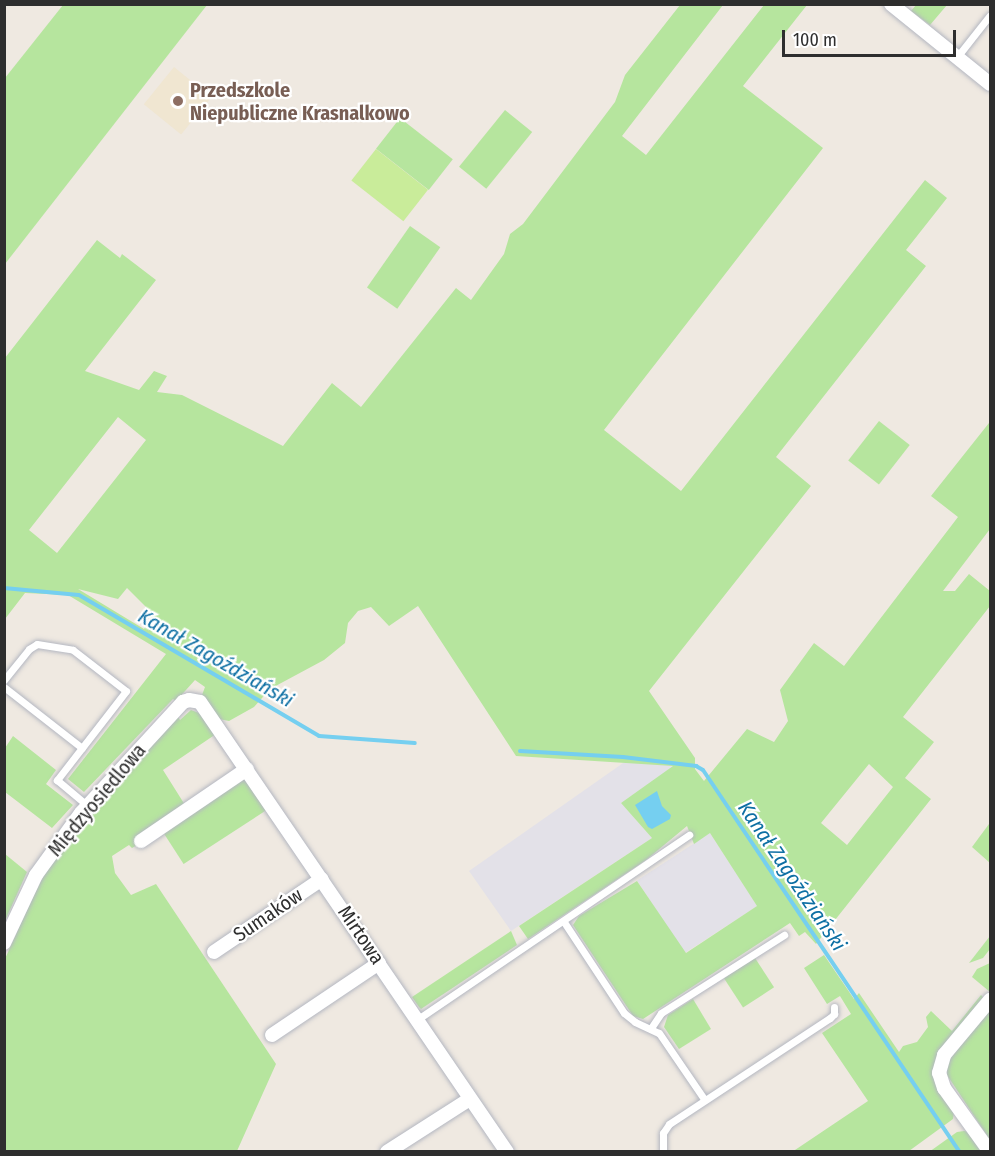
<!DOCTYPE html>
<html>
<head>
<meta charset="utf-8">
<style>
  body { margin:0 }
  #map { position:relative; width:995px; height:1156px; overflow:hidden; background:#efe9e1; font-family:"Fira Sans Condensed",sans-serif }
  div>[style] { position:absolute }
  .industrial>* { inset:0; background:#e3e1e8; transform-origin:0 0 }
  .education>* { inset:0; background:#f0e6d1; transform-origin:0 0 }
  .green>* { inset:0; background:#b6e59e; transform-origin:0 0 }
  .pitch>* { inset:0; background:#c9ec9a; transform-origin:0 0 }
  .water>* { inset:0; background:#75cff0 }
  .stream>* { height:4px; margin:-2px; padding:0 2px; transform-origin:2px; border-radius:2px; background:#75cff0 }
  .roads { filter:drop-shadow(0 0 2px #b4b7c1) drop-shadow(0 0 2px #b4b7c1) }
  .lane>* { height:7px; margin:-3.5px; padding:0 3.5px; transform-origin:3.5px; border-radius:3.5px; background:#fff }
  .street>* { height:14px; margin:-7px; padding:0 7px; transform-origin:7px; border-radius:7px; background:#fff }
  .dots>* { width:16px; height:16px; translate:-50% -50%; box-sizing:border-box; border:3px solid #fff; border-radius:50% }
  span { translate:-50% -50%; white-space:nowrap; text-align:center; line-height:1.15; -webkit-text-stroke:4.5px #fff; paint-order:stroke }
  .education-label { font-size:20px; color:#785e54; font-weight:700 }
  .left { translate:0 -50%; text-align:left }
  .street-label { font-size:20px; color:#2e2e2e }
  .water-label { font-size:21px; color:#0d6fa3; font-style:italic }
  .frame { position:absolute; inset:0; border:6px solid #2e2e2e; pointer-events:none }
  .scale { position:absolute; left:782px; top:30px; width:174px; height:27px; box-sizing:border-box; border:3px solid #2e2e2e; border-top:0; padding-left:8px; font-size:18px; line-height:21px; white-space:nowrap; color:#2e2e2e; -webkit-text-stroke:4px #fff; paint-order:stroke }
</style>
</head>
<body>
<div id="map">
  <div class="industrial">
    <div style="clip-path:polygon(626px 761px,674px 766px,621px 803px,652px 838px,511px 931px,469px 871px)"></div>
    <div style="left:710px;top:833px;width:87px;height:87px;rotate:57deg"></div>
  </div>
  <div class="education">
    <div style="left:174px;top:67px;width:48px;height:48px;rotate:39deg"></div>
  </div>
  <div class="green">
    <div style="clip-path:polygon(63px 5px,207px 5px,5px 264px,5px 78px)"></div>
    <div style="clip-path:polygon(evenodd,680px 5px,723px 5px,622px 136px,646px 155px,764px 5px,807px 5px,743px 86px,823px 148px,604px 430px,681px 491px,925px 180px,947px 198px,906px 250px,926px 266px,776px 457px,811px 486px,649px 691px,695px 758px,695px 769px,704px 781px,747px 729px,774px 742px,788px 721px,780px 690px,814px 643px,844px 666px,958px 517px,931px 496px,989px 423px,990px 529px,943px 591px,955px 591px,969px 574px,990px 591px,990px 606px,903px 717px,934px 742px,905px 778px,931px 799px,816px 944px,805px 932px,799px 936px,790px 923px,643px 1019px,633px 1016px,573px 925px,579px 916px,637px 881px,686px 953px,757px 906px,710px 833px,694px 844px,687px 826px,646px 860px,528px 939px,519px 926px,652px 838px,621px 803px,673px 766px,516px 756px,418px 606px,389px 626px,371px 607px,358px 611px,348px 623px,345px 643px,324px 660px,270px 689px,254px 707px,229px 721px,219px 719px,202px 695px,205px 687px,195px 680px,176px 701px,173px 699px,84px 792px,68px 779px,166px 654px,68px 595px,25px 593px,5px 619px,5px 358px,97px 240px,120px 258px,122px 254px,156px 280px,85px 371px,139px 390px,154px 371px,167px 376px,157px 392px,182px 395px,283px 446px,332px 383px,361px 407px,456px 288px,471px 300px,504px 254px,510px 234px,523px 224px,615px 102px,625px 75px,680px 5px,118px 417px,146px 440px,57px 553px,29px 530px,118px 417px,680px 5px,127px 588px,146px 607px,151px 617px,144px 629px,78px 589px,118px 599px,127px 588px,680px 5px,869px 764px,893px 787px,847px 845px,821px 823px,869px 764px)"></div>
    <div style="clip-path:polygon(916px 5px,916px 4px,947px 5px,930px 25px,911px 11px)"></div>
    <div style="left:505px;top:110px;width:35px;height:73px;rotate:39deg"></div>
    <div style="left:400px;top:118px;width:67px;height:39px;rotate:38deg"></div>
    <div style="left:410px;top:226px;width:37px;height:75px;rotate:35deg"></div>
    <div style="left:879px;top:421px;width:39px;height:50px;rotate:38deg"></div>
    <div style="clip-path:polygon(191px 710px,199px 713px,216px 734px,163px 770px,185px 805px,139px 844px,132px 848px,129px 845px,112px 856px,115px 873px,131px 895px,156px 884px,276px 1064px,237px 1151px,5px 1151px,4px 961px,34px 894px,51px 863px,86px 817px,178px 717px,180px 720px)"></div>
    <div style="clip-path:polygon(13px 736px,56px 770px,46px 784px,73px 805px,52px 828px,5px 792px,5px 748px)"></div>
    <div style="left:244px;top:777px;width:40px;height:98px;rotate:57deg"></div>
    <div style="clip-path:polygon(989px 824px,990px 825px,990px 863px,972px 847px)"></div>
    <div style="clip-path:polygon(5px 854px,27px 872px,5px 921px)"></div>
    <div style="clip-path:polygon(511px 931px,517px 945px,421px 1009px,419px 1007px,412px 997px)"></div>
    <div style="clip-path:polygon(990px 936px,990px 949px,983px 958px,969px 963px)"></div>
    <div style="clip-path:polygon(824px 955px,854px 999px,859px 993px,899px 1052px,903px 1046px,917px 1042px,928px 1027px,926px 1017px,931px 1011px,952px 1031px,981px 995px,984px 998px,936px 1059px,954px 1111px,953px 1119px,909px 1151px,792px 1152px,868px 1101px,822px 1033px,851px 1014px,840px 996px,827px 1004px,804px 968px)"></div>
    <div style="left:755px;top:958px;width:35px;height:37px;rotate:57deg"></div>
    <div style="clip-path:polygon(990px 963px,990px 992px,972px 977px,977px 969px)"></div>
    <div style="clip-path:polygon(693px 999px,711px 1029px,679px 1049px,664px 1027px,668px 1015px)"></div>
    <div style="clip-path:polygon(990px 1008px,990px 1140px,947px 1075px,947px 1063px)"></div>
    <div style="clip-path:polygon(964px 1131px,970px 1132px,984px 1152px,929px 1152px,957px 1132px)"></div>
  </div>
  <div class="pitch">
    <div style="left:376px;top:149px;width:66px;height:40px;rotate:38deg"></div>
  </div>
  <div class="water">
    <div style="clip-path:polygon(657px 791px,662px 806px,671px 815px,670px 819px,652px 829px,648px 827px,635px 805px)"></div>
  </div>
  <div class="stream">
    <div style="left:4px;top:588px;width:75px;rotate:5.3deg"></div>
    <div style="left:79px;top:595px;width:278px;rotate:30.4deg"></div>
    <div style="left:319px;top:736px;width:96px;rotate:4.2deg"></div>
    <div style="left:520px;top:751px;width:103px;rotate:3.3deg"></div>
    <div style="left:623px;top:757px;width:74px;rotate:7deg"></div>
    <div style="left:696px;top:766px;width:8px;rotate:30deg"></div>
    <div style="left:703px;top:770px;width:460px;rotate:56.1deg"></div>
  </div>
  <div class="roads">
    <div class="lane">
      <div style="left:957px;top:57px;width:53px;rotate:-51.8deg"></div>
      <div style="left:4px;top:680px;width:40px;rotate:-51deg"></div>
      <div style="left:29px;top:649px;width:9px;rotate:-32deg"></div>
      <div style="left:37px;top:644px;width:36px;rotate:9deg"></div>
      <div style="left:73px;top:650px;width:67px;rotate:37.7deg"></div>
      <div style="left:126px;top:691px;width:113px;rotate:127.8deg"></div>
      <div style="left:57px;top:780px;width:39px;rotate:40deg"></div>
      <div style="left:4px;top:687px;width:99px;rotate:38deg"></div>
      <div style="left:564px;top:922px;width:109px;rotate:56.6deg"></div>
      <div style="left:624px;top:1013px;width:14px;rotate:39deg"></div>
      <div style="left:635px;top:1022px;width:26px;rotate:25deg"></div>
      <div style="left:659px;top:1033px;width:80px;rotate:55.7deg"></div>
      <div style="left:418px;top:1019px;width:328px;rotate:-34.2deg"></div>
      <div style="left:651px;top:1028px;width:18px;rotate:-56deg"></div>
      <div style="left:661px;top:1013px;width:146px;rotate:-32.4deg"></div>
      <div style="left:663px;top:1152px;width:19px;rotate:-90deg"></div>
      <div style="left:663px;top:1133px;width:11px;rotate:-56deg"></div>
      <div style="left:669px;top:1124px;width:193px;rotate:-33.4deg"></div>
      <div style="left:830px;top:1018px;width:6px;rotate:-45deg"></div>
      <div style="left:834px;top:1014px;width:7px;rotate:-90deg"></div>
    </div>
    <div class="street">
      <div style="left:891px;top:4px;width:127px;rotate:38.9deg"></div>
      <div style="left:141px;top:841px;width:128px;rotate:-34.2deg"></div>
      <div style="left:4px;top:943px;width:75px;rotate:-64.8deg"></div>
      <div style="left:36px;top:875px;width:77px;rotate:-54deg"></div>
      <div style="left:81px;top:813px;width:151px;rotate:-47.4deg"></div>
      <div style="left:183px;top:702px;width:6px;rotate:-18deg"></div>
      <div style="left:189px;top:700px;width:11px;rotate:10deg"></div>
      <div style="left:200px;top:702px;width:545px;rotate:55.7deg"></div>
      <div style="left:214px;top:952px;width:130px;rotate:-34.1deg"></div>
      <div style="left:272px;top:1035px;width:129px;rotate:-33.9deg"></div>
      <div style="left:387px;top:1152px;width:98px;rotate:-32.6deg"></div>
      <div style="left:990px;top:1152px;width:79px;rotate:-125.7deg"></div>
      <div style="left:944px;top:1088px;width:16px;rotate:-108deg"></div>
      <div style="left:939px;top:1073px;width:19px;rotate:-74deg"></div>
      <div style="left:944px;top:1055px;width:72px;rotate:-50.1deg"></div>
    </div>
  </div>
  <div class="dots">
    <div style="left:178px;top:101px;background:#8d6e63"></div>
  </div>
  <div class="education-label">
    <span class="left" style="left:190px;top:102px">Przedszkole<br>Niepubliczne Krasnalkowo</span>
  </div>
  <div class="street-label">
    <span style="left:97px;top:800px;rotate:-50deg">Międzyosiedlowa</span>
    <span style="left:268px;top:915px;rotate:-34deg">Sumaków</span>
    <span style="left:361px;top:935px;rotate:56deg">Mirtowa</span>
  </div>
  <div class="water-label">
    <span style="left:216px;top:658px;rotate:30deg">Kanał Zagoździański</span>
    <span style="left:792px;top:876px;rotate:56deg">Kanał Zagoździański</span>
  </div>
  <div class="frame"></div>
  <div class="scale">100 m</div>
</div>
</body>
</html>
